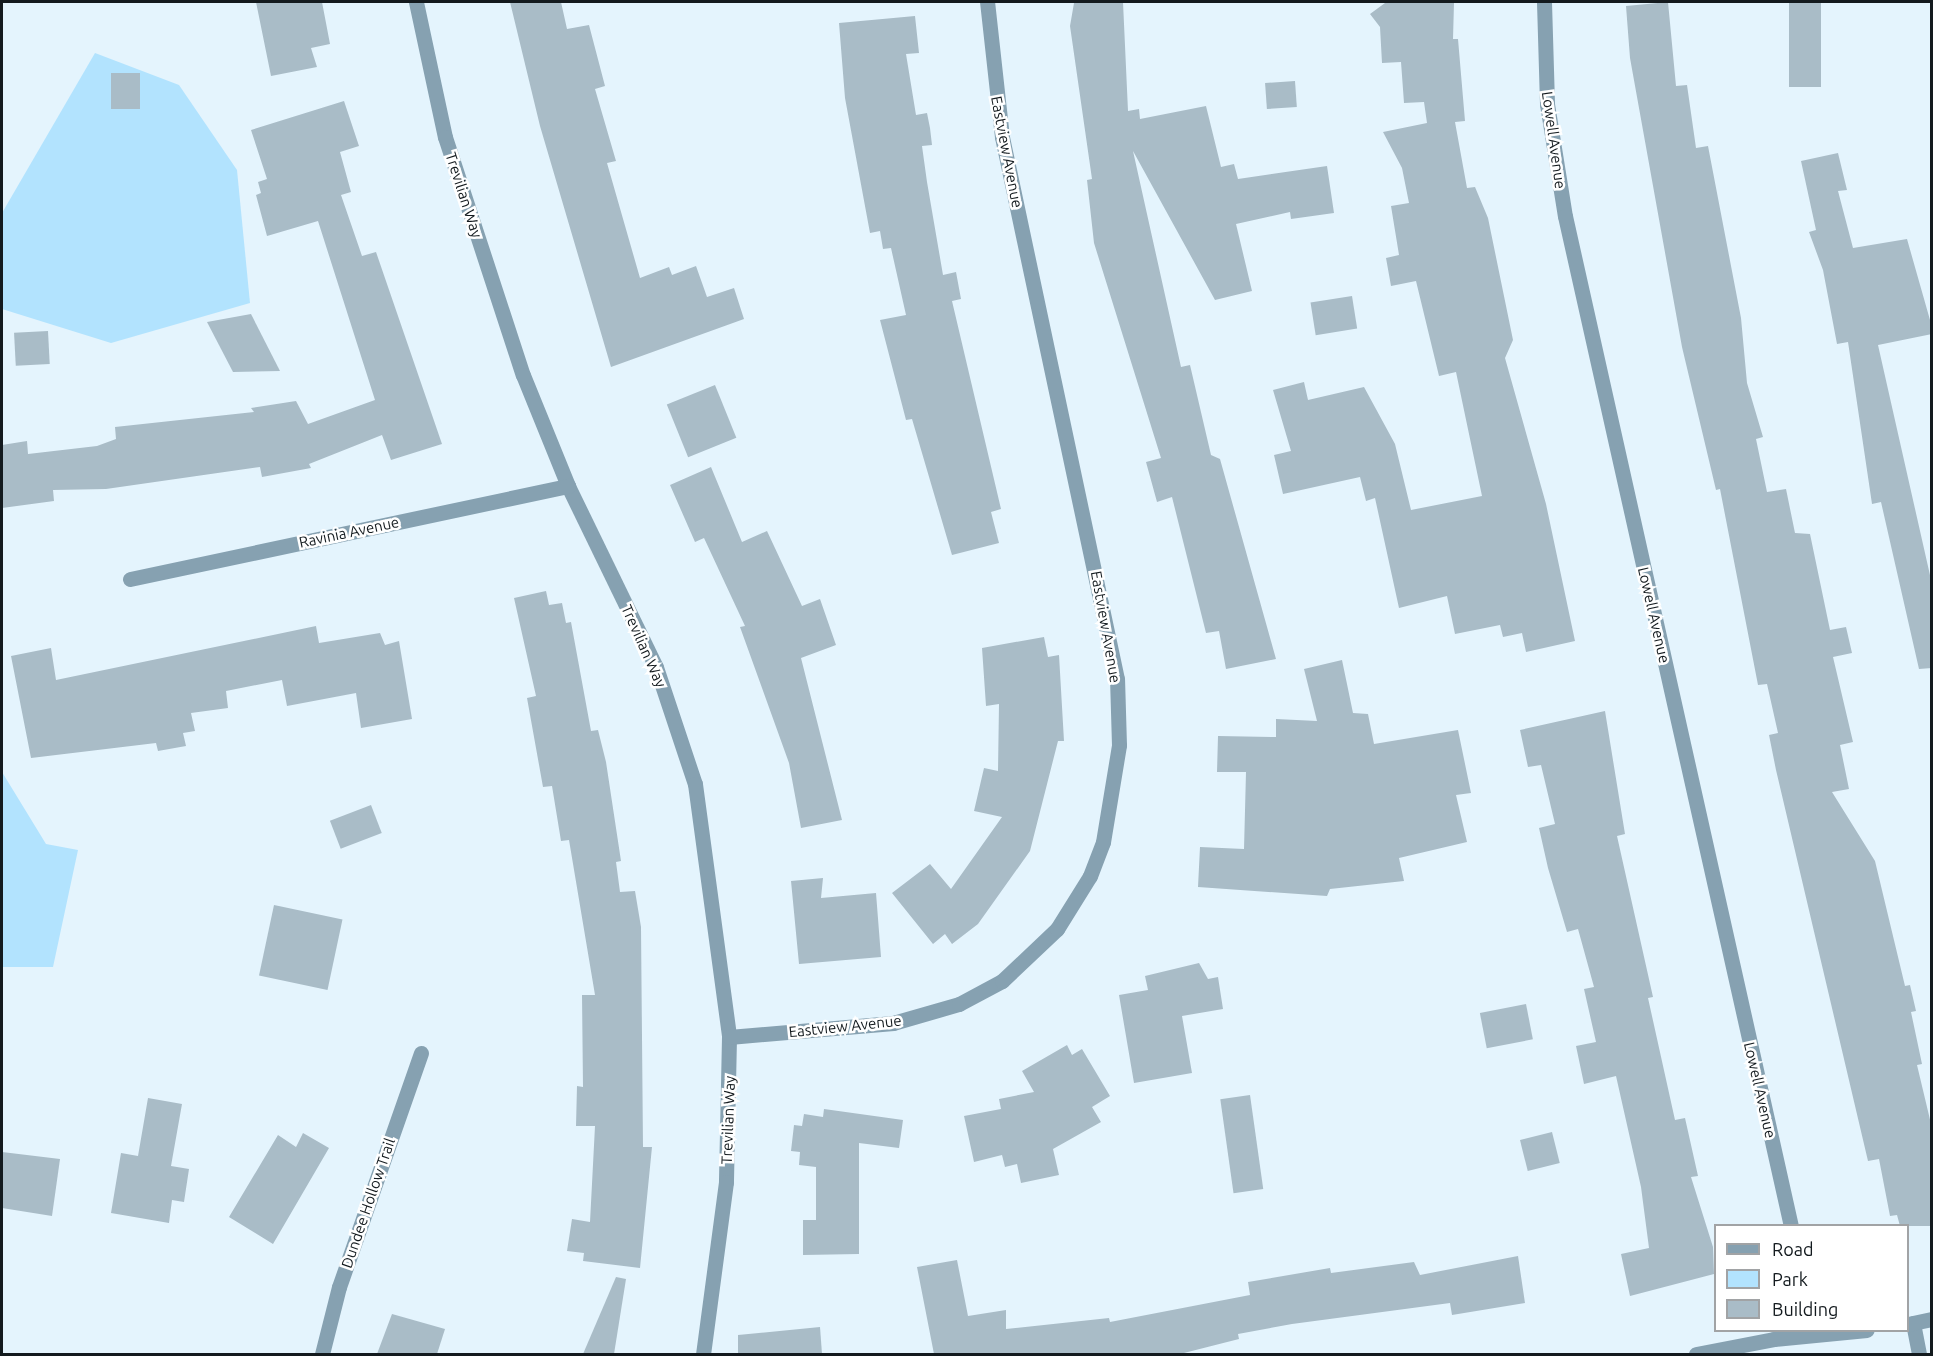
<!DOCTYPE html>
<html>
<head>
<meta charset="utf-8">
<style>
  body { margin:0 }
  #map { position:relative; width:1933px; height:1356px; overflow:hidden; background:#e4f4fd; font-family:Ubuntu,sans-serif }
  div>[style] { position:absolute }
  .green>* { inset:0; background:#b2e3fe }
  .building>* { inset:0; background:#a9bcc7; transform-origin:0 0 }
  .minor>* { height:15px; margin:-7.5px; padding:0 7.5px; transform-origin:7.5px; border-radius:7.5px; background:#86a1b1 }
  span { translate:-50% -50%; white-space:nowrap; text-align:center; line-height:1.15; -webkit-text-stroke:5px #fff; paint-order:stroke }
  .street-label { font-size:15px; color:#131a1e }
  .frame { position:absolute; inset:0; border:3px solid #131a1e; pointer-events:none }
  .legend { position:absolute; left:1714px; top:1224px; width:195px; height:108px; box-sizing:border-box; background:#fff; border:2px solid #a1a3a5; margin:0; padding:8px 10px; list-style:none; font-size:18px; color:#131a1e }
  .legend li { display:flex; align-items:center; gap:12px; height:30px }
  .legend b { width:30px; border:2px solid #a1a3a5 }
</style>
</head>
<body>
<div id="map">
  <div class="green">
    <div style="clip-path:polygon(95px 53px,179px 85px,237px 170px,250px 303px,111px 343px,2px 309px,2px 213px)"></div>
    <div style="clip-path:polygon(2px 772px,46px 844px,78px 850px,53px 967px,2px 967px)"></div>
  </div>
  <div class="building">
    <div style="clip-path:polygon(256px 2px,322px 2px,330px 44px,311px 48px,317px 67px,271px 76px)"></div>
    <div style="clip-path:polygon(510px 2px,561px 2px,567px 29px,589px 25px,605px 86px,595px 89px,616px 161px,607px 163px,640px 278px,669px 267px,672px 275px,696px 266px,707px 297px,734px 288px,744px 319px,611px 367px,540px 126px)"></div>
    <div style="clip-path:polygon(1123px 2px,1128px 111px,1139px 109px,1140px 119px,1206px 106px,1221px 167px,1234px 164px,1238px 179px,1327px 166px,1334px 213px,1291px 219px,1290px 212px,1236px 224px,1252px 291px,1215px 300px,1133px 151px,1181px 367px,1190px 365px,1211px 455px,1220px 459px,1276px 659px,1226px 669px,1219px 631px,1206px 633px,1172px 497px,1157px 502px,1146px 462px,1161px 458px,1094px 243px,1087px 180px,1092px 179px,1070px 26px,1074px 3px)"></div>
    <div style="clip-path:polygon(1668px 2px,1676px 86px,1687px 85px,1696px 148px,1708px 146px,1741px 318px,1747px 383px,1763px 437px,1756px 439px,1767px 492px,1786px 489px,1795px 533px,1810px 534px,1830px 630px,1846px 627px,1852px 653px,1833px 657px,1853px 742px,1840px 745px,1849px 789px,1832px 792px,1875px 861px,1905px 986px,1910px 985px,1916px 1011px,1911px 1012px,1922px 1064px,1917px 1065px,1932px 1128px,1932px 1226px,1900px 1226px,1897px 1215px,1890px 1216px,1879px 1159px,1868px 1161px,1776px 770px,1769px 735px,1778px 733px,1767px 684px,1758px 685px,1720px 489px,1716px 490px,1682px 347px,1630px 58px,1626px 6px)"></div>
    <div style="left:1789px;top:2px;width:32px;height:85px"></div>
    <div style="clip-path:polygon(1385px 3px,1454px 3px,1453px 39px,1458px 39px,1465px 121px,1455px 122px,1467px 188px,1475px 187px,1488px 218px,1513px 340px,1505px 358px,1546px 504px,1575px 641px,1526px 652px,1522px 633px,1503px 637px,1500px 625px,1455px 634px,1447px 596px,1399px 608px,1375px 498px,1366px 501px,1360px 477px,1283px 494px,1274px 455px,1291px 451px,1273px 390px,1304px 382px,1308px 400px,1364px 387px,1395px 444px,1411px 510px,1482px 496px,1456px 372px,1439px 376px,1416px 281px,1391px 286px,1386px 258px,1399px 255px,1391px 206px,1409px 203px,1402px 168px,1383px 132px,1427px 123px,1424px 102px,1404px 103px,1401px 62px,1382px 63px,1380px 27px,1370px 14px)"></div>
    <div style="clip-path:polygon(915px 16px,919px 53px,906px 54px,916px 115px,927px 113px,930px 128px,932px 145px,922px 146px,927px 182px,943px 275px,956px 272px,961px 299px,952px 301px,1001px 509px,991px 512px,999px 543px,952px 555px,912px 419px,906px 420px,880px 320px,906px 315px,891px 248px,883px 249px,880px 231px,870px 233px,845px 98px,839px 23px)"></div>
    <div style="left:111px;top:73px;width:29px;height:36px"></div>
    <div style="left:1295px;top:81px;width:26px;height:30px;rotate:86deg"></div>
    <div style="clip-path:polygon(344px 101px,359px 146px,340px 152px,351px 192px,341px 195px,362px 256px,376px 252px,442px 444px,391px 460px,382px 435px,309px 464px,311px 468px,262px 477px,260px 467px,106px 489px,53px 490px,54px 501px,2px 508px,2px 445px,27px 441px,28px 454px,97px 446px,116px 439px,115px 427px,254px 412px,251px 408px,296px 401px,308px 424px,375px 400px,318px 221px,267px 236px,256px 195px,261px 193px,258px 182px,267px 179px,251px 130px)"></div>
    <div style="clip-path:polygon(1838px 153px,1847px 190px,1838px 191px,1853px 248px,1907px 239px,1932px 327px,1932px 334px,1878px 345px,1932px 584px,1932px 668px,1919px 669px,1881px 502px,1872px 504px,1848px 342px,1837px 344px,1823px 270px,1809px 232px,1816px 230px,1801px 161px)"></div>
    <div style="left:1352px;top:296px;width:33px;height:42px;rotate:81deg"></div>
    <div style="clip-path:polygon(251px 314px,280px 371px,233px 372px,207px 322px)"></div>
    <div style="left:48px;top:331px;width:33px;height:34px;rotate:87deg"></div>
    <div style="left:715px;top:385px;width:57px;height:52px;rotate:68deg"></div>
    <div style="clip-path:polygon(711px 467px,742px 542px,767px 531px,802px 606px,820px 599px,836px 645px,801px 658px,842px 820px,801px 828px,789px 763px,740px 627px,745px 626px,704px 538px,695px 542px,670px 485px)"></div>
    <div style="clip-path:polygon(546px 591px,549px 605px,562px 603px,566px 623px,571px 622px,591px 731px,598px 730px,606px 762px,621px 861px,616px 862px,620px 892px,635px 891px,641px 927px,643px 1147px,652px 1147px,640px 1268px,583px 1261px,584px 1253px,567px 1251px,572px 1219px,590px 1222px,595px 1126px,576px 1126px,577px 1086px,583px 1087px,582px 995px,595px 995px,569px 840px,561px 841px,552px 786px,543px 787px,527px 698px,536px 696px,514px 598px)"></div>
    <div style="clip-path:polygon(316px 626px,319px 643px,380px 633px,385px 645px,399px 641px,412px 719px,361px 728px,356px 693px,287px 706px,282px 680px,226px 691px,228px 708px,191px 713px,195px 731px,183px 733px,186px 746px,158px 751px,156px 743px,31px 758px,11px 656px,51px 648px,56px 680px)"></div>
    <div style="clip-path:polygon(1044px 637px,1048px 657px,1059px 655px,1064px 741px,1058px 741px,1030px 851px,978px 924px,952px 944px,945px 934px,933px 944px,892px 893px,930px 864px,951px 889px,1002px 817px,974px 811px,984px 768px,998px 771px,999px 704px,986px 706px,982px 648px)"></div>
    <div style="clip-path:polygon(1342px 660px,1353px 713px,1368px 714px,1374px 744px,1458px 730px,1471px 793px,1456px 795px,1467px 842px,1399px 858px,1404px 881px,1330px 889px,1327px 896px,1198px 887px,1200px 847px,1244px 849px,1246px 772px,1217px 772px,1218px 736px,1276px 737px,1276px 719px,1317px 721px,1304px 669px)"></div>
    <div style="clip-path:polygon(1605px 711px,1625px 834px,1617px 836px,1653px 997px,1648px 998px,1675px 1120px,1685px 1118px,1698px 1176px,1691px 1177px,1713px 1247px,1714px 1274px,1630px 1296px,1621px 1254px,1649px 1248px,1641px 1187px,1616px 1076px,1584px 1084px,1576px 1046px,1596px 1042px,1584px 989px,1594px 987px,1578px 929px,1567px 932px,1548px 868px,1539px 828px,1555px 824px,1541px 765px,1528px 767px,1520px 730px)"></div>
    <div style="left:371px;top:805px;width:30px;height:44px;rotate:69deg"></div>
    <div style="clip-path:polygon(823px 878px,821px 898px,876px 893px,881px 957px,799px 964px,791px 881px)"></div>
    <div style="left:274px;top:905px;width:70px;height:72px;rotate:12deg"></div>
    <div style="clip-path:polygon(1199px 963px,1208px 979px,1218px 977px,1223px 1009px,1182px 1016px,1192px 1073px,1134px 1083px,1119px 995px,1148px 990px,1145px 976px)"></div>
    <div style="left:1526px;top:1004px;width:36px;height:47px;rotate:79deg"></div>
    <div style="clip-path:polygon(1067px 1045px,1072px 1055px,1082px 1049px,1110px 1096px,1092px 1107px,1101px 1122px,1053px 1149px,1059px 1175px,1021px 1183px,1017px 1164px,1005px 1167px,1002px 1155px,974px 1162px,964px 1116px,1001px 1109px,999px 1099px,1034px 1092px,1022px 1071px)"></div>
    <div style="left:1250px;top:1095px;width:95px;height:30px;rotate:82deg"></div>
    <div style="clip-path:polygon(148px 1098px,182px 1104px,171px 1166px,189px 1169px,184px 1202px,172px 1200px,169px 1223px,111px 1213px,121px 1153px,138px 1156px)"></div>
    <div style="clip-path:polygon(824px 1109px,903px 1120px,899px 1148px,859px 1143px,859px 1254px,803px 1255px,803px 1220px,816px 1220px,816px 1167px,799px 1165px,800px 1152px,791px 1151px,794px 1125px,802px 1126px,804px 1114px,823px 1117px)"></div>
    <div style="left:1552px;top:1132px;width:32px;height:33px;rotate:76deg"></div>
    <div style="clip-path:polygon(303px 1133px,329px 1148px,273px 1244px,229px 1217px,278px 1135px,296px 1147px)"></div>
    <div style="clip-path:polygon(2px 1152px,60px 1159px,52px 1216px,2px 1208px)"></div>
    <div style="clip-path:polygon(1518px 1256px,1525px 1303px,1452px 1315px,1450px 1303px,1292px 1324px,1238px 1334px,1239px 1339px,1180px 1354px,934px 1354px,917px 1267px,957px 1260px,968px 1316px,1006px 1310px,1006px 1329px,1109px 1318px,1110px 1322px,1250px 1295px,1248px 1282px,1330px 1268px,1331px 1273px,1414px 1262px,1420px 1275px)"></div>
    <div style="clip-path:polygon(616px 1277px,626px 1279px,614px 1354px,583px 1354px)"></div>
    <div style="clip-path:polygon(392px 1314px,445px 1329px,437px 1354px,377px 1354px)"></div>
    <div style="clip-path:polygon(820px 1327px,822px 1354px,738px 1354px,738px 1335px)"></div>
  </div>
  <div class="minor">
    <div style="left:416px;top:2px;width:138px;rotate:77.9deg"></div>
    <div style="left:445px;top:137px;width:250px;rotate:71.9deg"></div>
    <div style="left:523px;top:375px;width:120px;rotate:67.9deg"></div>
    <div style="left:568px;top:486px;width:201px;rotate:64.1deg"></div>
    <div style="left:656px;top:667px;width:123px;rotate:71.6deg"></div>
    <div style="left:695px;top:784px;width:255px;rotate:82.3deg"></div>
    <div style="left:729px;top:1037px;width:145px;rotate:91.2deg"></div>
    <div style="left:726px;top:1182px;width:174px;rotate:97.6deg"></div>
    <div style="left:1544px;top:2px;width:102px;rotate:88.3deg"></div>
    <div style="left:1547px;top:104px;width:113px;rotate:80.9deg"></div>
    <div style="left:1565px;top:216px;width:1035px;rotate:77.39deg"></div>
    <div style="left:130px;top:579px;width:448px;rotate:-12deg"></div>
    <div style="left:729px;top:1037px;width:165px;rotate:-4.9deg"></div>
    <div style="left:893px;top:1023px;width:69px;rotate:-16.1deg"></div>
    <div style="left:959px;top:1004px;width:49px;rotate:-28.1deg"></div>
    <div style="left:1002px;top:981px;width:76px;rotate:-43.4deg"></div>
    <div style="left:1057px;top:929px;width:62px;rotate:-58.1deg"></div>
    <div style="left:1090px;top:876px;width:36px;rotate:-69deg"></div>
    <div style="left:1103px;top:842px;width:98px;rotate:-80.6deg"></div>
    <div style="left:1119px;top:745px;width:66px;rotate:-91.7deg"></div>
    <div style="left:1117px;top:679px;width:554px;rotate:-101.98deg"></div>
    <div style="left:1002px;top:137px;width:136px;rotate:-96.3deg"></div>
    <div style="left:1913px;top:1323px;width:32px;rotate:79deg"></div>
    <div style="left:1908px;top:1324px;width:25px;rotate:-12deg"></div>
    <div style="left:322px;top:1354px;width:69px;rotate:-75.8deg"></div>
    <div style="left:339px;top:1287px;width:248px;rotate:-70.7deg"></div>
    <div style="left:1696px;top:1354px;width:79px;rotate:-10.9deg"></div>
    <div style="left:1774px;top:1339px;width:93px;rotate:-5.5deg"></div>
  </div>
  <div class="street-label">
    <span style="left:1554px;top:140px;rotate:82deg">Lowell Avenue</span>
    <span style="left:1007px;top:152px;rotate:79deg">Eastview Avenue</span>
    <span style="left:464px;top:195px;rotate:72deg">Trevilian Way</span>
    <span style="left:349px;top:532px;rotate:-12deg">Ravinia Avenue</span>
    <span style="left:1654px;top:615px;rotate:77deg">Lowell Avenue</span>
    <span style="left:1106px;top:627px;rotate:80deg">Eastview Avenue</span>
    <span style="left:644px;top:646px;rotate:66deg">Trevilian Way</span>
    <span style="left:845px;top:1026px;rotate:-6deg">Eastview Avenue</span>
    <span style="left:1760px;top:1090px;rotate:77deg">Lowell Avenue</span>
    <span style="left:728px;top:1120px;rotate:-88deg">Trevilian Way</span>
    <span style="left:368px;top:1203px;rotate:-71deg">Dundee Hollow Trail</span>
  </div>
  <div class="frame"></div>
  <ul class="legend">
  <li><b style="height:8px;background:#86a1b1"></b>Road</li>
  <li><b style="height:16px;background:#b2e3fe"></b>Park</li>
  <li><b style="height:16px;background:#a9bcc7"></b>Building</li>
  </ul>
</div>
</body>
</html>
